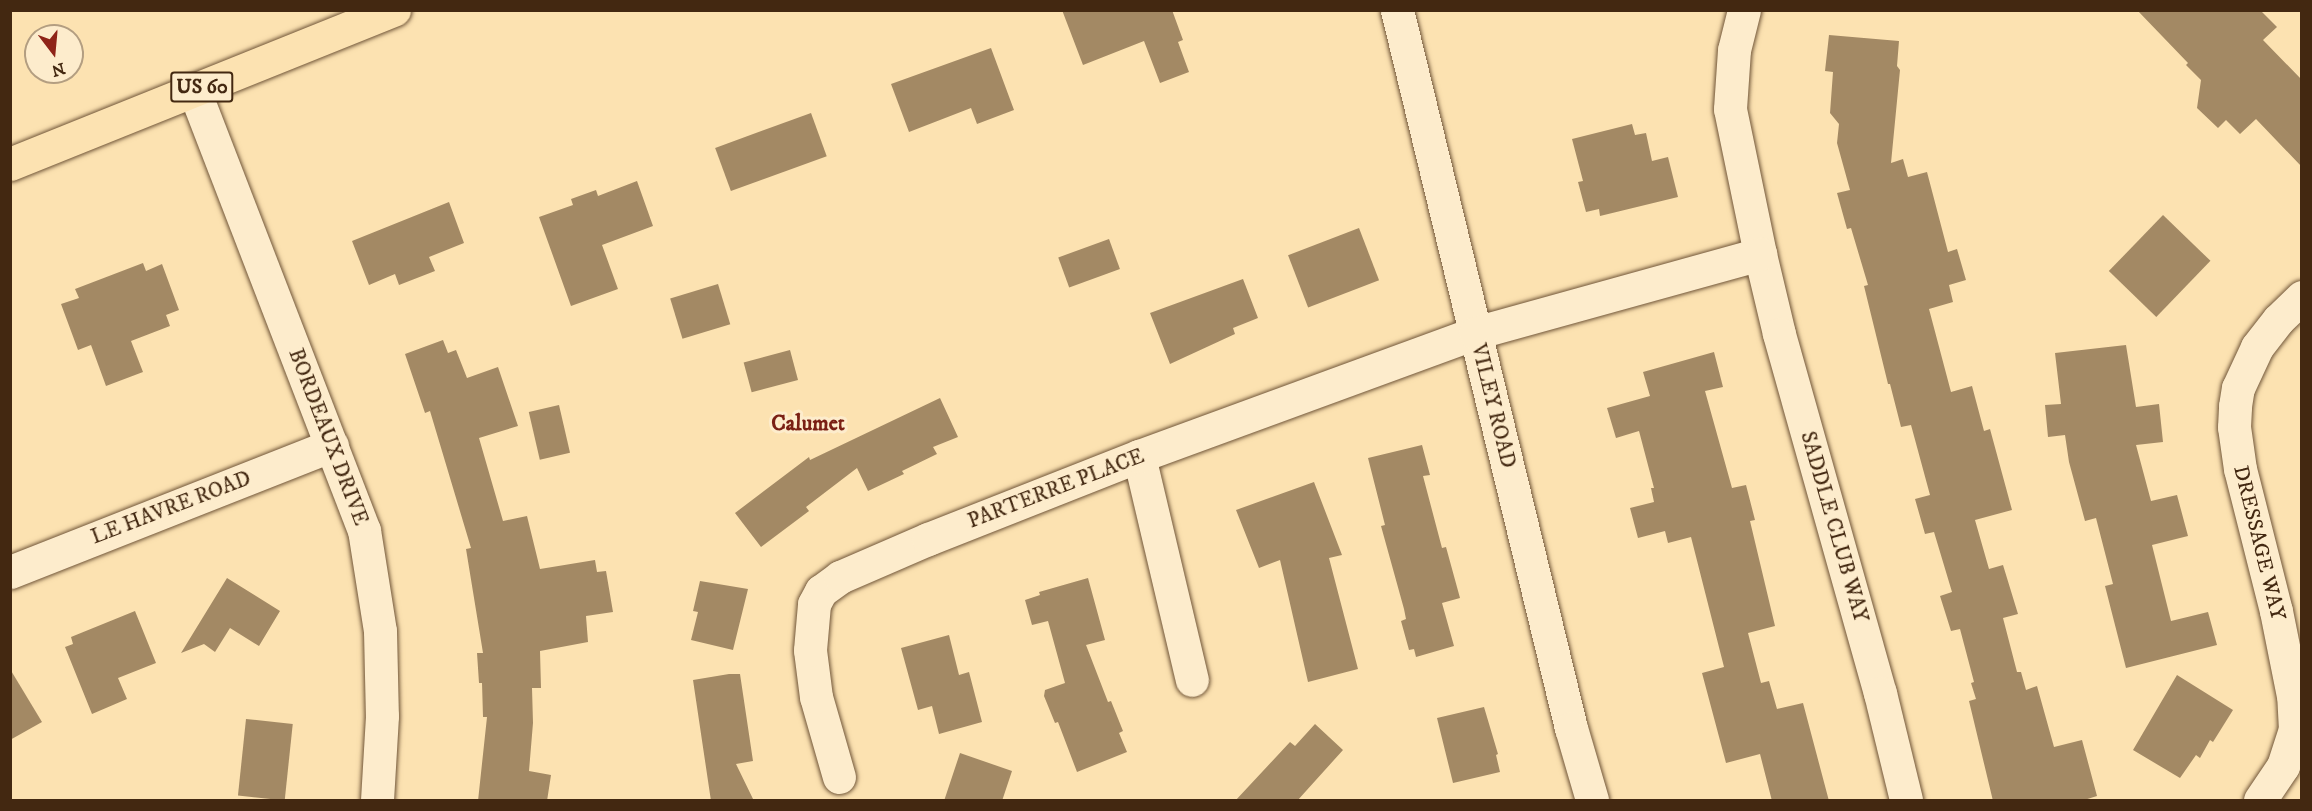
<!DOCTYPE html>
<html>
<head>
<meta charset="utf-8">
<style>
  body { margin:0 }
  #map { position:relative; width:2312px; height:811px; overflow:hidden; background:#fce2b1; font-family:"IM FELL DW Pica",serif }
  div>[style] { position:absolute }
  .building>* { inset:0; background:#a38964; transform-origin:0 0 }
  .roads { filter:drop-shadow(0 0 2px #715639) drop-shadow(0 0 2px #715639) }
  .minor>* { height:33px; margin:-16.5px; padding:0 16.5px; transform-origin:16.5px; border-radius:16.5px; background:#fdeccc }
  .major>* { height:33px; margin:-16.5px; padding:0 16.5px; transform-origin:16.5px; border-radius:16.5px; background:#fce2b1 }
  span { translate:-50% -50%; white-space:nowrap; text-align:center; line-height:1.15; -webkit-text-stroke:6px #fdeccc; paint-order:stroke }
  .shield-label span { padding:2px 4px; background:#fdeccc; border:2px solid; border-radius:4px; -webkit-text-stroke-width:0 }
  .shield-label { font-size:20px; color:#432811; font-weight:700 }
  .street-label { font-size:21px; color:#432811 }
  .neighbourhood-label { font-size:22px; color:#7a1f14; font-weight:700 }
  .frame { position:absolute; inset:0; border:12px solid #432811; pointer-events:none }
  .north { position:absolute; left:24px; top:24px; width:60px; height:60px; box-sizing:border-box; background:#fdeccc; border:2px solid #b39e81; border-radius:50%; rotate:164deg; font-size:16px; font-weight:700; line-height:24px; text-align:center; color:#432811 }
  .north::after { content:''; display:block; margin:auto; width:21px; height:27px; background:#8f2418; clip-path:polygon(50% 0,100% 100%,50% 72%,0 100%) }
</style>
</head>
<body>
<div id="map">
  <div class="building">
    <div style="clip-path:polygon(1062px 10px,1172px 10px,1183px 40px,1178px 42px,1189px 72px,1160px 83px,1144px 41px,1083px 65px)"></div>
    <div style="clip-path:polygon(2137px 10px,2260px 10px,2277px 27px,2263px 40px,2301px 79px,2301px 166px,2256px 119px,2240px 134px,2226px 120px,2218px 128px,2197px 108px,2201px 80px,2186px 65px,2188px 63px)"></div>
    <div style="clip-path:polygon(1829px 35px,1899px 41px,1897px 66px,1900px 70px,1891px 163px,1903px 159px,1908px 177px,1927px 172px,1948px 252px,1957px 249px,1966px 280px,1949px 285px,1953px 302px,1929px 309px,1951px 392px,1972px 386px,1984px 431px,1990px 429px,2012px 510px,1975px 520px,1989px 569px,2003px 565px,2018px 614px,2003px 618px,2017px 672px,2021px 672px,2026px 690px,2037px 686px,2054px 747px,2082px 740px,2097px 796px,2081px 801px,1993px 801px,1969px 701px,1976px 699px,1971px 683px,1974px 682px,1960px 629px,1951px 631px,1940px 596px,1952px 592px,1934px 532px,1925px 534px,1915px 499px,1930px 495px,1911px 425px,1901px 427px,1890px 384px,1888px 384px,1864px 286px,1868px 285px,1851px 228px,1847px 229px,1837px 193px,1850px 190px,1837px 143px,1839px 124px,1830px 113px,1833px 72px,1825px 71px)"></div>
    <div style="clip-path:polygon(991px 48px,1014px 110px,977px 124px,971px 108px,909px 132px,891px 84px)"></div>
    <div style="left:811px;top:113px;width:46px;height:102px;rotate:70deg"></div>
    <div style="clip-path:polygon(1632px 124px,1635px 135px,1646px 133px,1652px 161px,1668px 157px,1678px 197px,1600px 216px,1599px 209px,1586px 212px,1578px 182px,1583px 181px,1572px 139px)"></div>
    <div style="clip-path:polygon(637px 181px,653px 226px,602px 245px,618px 289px,571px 306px,539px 217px,573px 205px,571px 199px,596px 190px,598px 196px)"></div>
    <div style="clip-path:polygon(449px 202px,464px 243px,429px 257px,435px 271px,399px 285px,395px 274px,369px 285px,352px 241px)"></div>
    <div style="left:2163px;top:215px;width:66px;height:78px;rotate:44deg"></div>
    <div style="left:1359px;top:228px;width:56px;height:76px;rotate:69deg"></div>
    <div style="left:1109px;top:239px;width:32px;height:54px;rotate:70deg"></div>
    <div style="clip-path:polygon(143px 263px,146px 271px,162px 264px,179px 310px,166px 315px,170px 326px,131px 341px,143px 372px,106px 386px,91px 345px,78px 350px,61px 304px,79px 298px,75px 289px)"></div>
    <div style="clip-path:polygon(1243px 279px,1258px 318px,1233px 328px,1235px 334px,1170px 364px,1150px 313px)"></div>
    <div style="left:718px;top:284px;width:42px;height:50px;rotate:73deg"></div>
    <div style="clip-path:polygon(443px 340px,448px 353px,456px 350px,467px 378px,498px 367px,518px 426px,479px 438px,503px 521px,527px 516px,540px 569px,595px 560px,597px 572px,606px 571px,613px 612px,586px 616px,588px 642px,540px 651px,541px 688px,532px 688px,533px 723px,529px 771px,551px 775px,547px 801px,478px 801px,487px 717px,483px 717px,482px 683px,479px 683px,477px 653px,483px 653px,466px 549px,471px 548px,430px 411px,425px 413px,405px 354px)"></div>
    <div style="clip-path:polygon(2126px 345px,2136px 407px,2159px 404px,2163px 442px,2136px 445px,2151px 501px,2177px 495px,2188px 536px,2152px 545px,2171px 621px,2208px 612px,2217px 645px,2126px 668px,2105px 586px,2113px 584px,2096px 518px,2085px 521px,2069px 462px,2065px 435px,2048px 437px,2045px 405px,2061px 404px,2055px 353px)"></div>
    <div style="left:790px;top:350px;width:31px;height:48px;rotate:75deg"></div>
    <div style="clip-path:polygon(1714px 352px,1723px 387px,1705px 391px,1732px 488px,1746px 485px,1755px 520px,1750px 521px,1775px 626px,1748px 633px,1761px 683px,1769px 681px,1777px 709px,1803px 703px,1829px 801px,1772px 801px,1760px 754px,1726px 763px,1702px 673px,1724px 667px,1691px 537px,1668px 543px,1665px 531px,1638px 538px,1630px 508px,1654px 502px,1651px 488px,1654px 488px,1639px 431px,1616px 438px,1607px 408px,1650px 396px,1643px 372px)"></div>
    <div style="clip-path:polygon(940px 398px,958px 437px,933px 447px,937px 454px,902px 471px,904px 474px,868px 491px,857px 468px,806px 507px,809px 511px,761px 547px,735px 513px,809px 457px,810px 460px)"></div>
    <div style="left:559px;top:405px;width:49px;height:31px;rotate:77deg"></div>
    <div style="clip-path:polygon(1422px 445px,1430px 475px,1423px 476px,1442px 548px,1446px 547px,1460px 598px,1442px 603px,1454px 646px,1416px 657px,1414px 649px,1409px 650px,1401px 621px,1406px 619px,1404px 609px,1381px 526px,1385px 525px,1368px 458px)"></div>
    <div style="clip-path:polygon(1314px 482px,1342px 555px,1329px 558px,1358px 669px,1308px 682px,1280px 560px,1259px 568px,1236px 510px)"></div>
    <div style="clip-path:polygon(227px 578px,280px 611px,259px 646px,230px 628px,215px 652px,204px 644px,181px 653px)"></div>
    <div style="clip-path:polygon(1088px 578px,1105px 640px,1086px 645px,1108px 702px,1111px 701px,1123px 731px,1119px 733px,1127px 752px,1077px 772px,1058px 722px,1055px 723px,1044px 696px,1045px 690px,1065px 683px,1048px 621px,1032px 625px,1025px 600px,1040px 595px,1039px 592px)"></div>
    <div style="clip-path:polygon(700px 581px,748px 589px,733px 650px,691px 640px,698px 612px,693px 611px)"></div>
    <div style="clip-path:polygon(135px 611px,156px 663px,118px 678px,127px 699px,92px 714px,65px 647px,73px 644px,71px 637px)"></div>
    <div style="clip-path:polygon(949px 635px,959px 675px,969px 672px,982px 722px,939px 734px,932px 706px,918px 710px,901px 648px)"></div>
    <div style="clip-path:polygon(10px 669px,42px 722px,10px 740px)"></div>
    <div style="clip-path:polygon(729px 674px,740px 674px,753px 761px,736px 764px,754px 801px,711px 801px,693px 680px)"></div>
    <div style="clip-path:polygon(2177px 675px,2233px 710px,2213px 742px,2210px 740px,2200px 758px,2196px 755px,2180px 778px,2133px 750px)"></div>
    <div style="clip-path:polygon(1484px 707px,1498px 754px,1496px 755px,1500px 772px,1453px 783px,1437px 718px)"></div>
    <div style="left:246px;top:719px;width:47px;height:77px;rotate:6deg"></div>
    <div style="clip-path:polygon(1315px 724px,1343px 750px,1297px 801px,1235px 801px,1290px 742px,1295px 746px)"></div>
    <div style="clip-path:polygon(960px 753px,1012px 771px,1002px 801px,944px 801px)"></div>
  </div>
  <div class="roads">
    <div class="minor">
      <div style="left:1397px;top:10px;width:739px;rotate:76.38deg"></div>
      <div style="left:1571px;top:728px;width:75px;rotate:73.7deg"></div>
      <div style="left:1744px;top:10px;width:41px;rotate:104deg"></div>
      <div style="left:1734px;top:50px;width:59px;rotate:93.9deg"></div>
      <div style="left:1730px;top:109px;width:148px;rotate:78.3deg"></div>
      <div style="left:1760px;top:254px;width:82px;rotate:76.6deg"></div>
      <div style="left:1779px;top:334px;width:373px;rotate:74.3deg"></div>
      <div style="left:1880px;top:693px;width:110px;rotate:76.3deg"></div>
      <div style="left:194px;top:90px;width:472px;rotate:68.9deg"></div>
      <div style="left:364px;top:530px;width:102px;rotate:81deg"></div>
      <div style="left:380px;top:631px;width:85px;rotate:88.7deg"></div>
      <div style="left:382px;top:716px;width:84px;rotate:93.4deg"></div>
      <div style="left:1139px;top:456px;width:230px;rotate:76.7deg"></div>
      <div style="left:10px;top:572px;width:346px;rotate:-21.5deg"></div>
      <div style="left:839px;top:777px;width:83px;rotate:-106deg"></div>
      <div style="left:816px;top:697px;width:47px;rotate:-97.3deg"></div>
      <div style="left:810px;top:650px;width:46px;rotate:-85deg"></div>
      <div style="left:814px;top:604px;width:15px;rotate:-62deg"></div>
      <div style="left:821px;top:591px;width:24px;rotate:-36deg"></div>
      <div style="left:840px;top:577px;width:96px;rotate:-23.4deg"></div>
      <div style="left:928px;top:539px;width:227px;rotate:-21.5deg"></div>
      <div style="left:1139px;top:456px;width:358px;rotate:-20.1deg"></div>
      <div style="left:1475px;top:333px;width:296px;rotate:-15.5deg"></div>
      <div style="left:2260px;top:800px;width:41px;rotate:-55.9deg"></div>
      <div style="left:2283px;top:766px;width:38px;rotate:-72deg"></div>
      <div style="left:2295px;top:730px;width:34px;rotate:-93deg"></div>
      <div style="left:2293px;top:696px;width:87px;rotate:-101.3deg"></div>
      <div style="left:2276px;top:611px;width:146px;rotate:-104.2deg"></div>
      <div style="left:2240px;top:469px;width:42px;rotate:-98.1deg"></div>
      <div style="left:2234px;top:427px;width:21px;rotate:-87deg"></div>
      <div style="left:2235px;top:406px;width:18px;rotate:-81deg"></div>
      <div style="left:2238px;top:388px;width:45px;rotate:-65.1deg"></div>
      <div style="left:2257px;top:347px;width:34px;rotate:-52deg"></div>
      <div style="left:2278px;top:320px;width:33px;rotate:-44deg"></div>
    </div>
    <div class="major">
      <div style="left:10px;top:164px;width:414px;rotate:-21.9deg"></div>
    </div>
  </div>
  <div class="shield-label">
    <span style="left:202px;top:87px">US 60</span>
  </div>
  <div class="street-label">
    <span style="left:1493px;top:406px;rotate:76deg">VILEY ROAD</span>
    <span style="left:328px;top:437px;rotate:69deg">BORDEAUX DRIVE</span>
    <span style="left:1056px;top:489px;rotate:-21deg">PARTERRE PLACE</span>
    <span style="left:171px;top:508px;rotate:-21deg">LE HAVRE ROAD</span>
    <span style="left:1834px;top:527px;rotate:74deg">SADDLE CLUB WAY</span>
    <span style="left:2259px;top:543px;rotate:76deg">DRESSAGE WAY</span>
  </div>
  <div class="neighbourhood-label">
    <span style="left:808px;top:424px">Calumet</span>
  </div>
  <div class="frame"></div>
  <div class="north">N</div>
</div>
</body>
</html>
